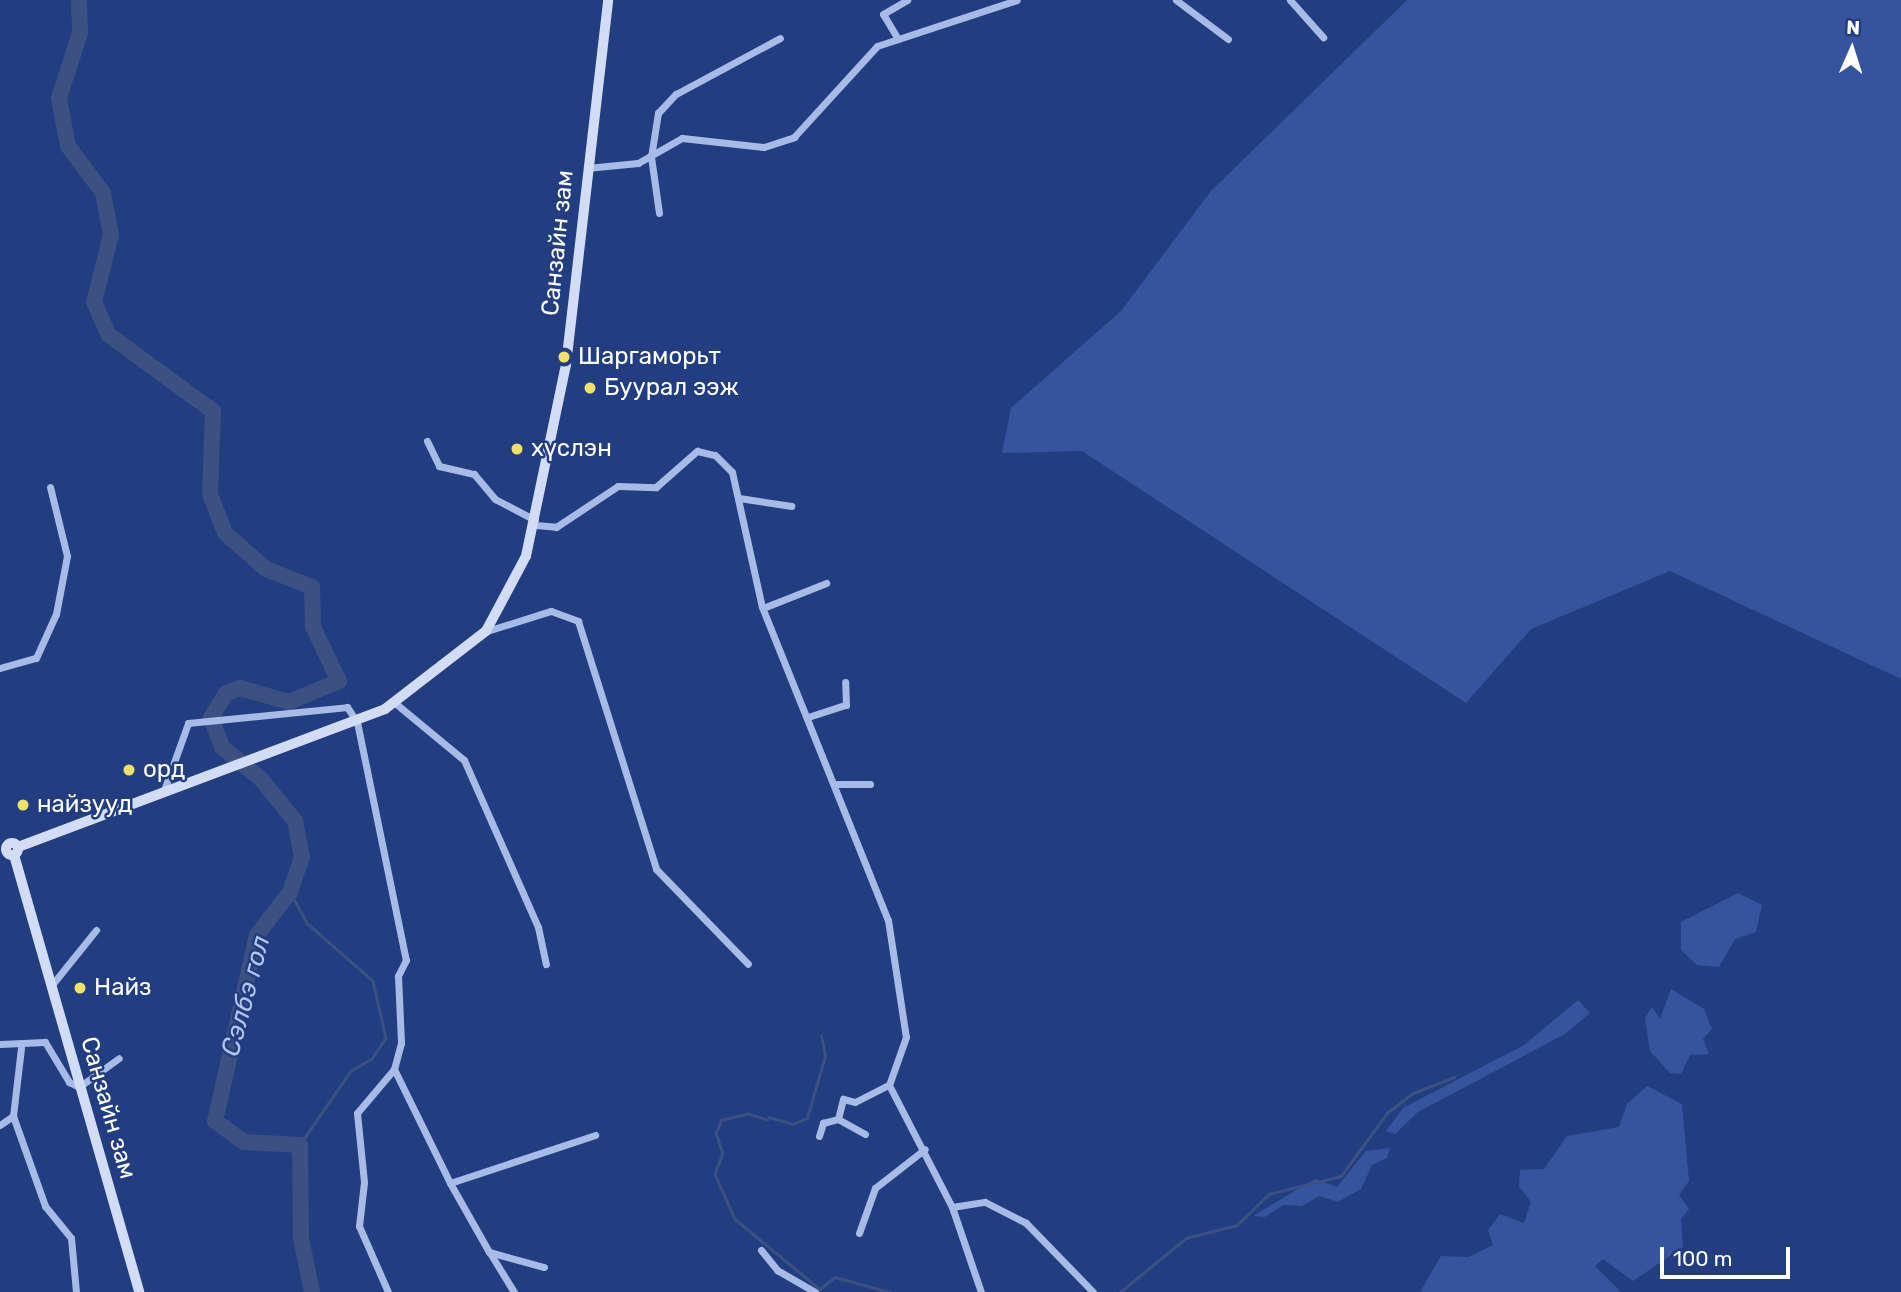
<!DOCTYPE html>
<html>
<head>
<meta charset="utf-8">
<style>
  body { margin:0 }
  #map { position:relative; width:1901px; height:1292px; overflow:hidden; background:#223d80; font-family:Rubik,sans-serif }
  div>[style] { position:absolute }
  .green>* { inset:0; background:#36549e }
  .stream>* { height:2.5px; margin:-1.25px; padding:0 1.25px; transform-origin:1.25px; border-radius:1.25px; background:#3c5082 }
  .river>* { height:16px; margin:-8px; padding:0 8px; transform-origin:8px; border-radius:8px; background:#3c5082 }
  .minor>* { height:7px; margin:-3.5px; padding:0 3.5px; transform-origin:3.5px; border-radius:3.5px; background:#a8bbe7 }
  .secondary>* { height:10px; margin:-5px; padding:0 5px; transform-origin:5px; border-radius:5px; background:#d2dcf6 }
  .secondary>.ring { margin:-5px; padding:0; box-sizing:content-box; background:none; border:10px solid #d2dcf6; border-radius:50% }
  .dots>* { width:19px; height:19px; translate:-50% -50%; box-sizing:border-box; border:4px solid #223d80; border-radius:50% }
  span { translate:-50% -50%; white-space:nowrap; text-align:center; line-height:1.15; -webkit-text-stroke:5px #223d80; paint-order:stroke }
  .street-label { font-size:24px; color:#fff }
  .poi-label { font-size:24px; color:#fff }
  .left { translate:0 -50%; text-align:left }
  .water-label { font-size:26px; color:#b3c5ef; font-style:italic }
  .north { position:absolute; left:1817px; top:14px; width:70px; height:70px; -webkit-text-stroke:5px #223d80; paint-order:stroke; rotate:3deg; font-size:19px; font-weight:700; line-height:28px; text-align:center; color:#fff }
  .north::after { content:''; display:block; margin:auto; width:24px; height:32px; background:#fff; clip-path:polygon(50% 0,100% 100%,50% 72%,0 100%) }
  .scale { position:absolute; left:1660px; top:1247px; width:130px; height:32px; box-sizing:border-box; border:4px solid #fff; border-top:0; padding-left:9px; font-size:21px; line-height:24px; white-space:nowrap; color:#fff; -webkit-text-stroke:5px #223d80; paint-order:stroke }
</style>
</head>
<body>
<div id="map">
  <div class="green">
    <div style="clip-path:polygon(1407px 0,1901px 0,1901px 679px,1670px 571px,1531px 629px,1466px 703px,1082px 451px,1002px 453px,1011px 408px,1121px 311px,1211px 191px)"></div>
    <div style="clip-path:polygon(1738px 893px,1762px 905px,1756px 932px,1735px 939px,1719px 967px,1697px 965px,1681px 950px,1681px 922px)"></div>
    <div style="clip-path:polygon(1671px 989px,1704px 1009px,1712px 1029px,1703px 1039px,1709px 1054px,1690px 1055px,1681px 1074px,1670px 1073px,1650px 1051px,1645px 1018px,1652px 1007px,1660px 1019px)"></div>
    <div style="clip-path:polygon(1578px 1000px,1590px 1013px,1565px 1034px,1418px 1112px,1395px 1134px,1386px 1131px,1403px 1108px,1524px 1045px)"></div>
    <div style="clip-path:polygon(1647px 1086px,1682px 1104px,1689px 1181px,1679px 1195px,1689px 1209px,1681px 1219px,1683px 1247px,1633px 1281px,1603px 1259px,1595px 1266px,1621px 1292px,1420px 1292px,1441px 1256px,1469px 1257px,1493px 1245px,1488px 1230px,1500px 1214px,1524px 1223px,1531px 1202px,1519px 1186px,1520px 1170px,1544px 1169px,1567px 1136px,1619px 1127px,1627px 1104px)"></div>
    <div style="clip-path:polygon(1390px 1148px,1387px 1158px,1372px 1165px,1361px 1189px,1338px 1202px,1319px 1196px,1302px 1206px,1283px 1205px,1265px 1217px,1253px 1216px,1315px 1179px,1337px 1187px,1366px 1151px)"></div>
  </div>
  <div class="stream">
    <div style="left:290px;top:892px;width:37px;rotate:61deg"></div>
    <div style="left:308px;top:924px;width:86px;rotate:41.2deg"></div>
    <div style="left:373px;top:981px;width:58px;rotate:77.2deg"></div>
    <div style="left:386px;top:1038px;width:25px;rotate:124deg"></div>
    <div style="left:372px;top:1059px;width:24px;rotate:150deg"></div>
    <div style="left:351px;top:1071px;width:90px;rotate:124.6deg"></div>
    <div style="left:769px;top:1117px;width:25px;rotate:16deg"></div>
    <div style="left:793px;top:1124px;width:15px;rotate:-23deg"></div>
    <div style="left:807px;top:1118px;width:65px;rotate:-73.8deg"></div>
    <div style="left:825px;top:1056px;width:20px;rotate:-101deg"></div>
    <div style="left:767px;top:1120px;width:20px;rotate:-162deg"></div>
    <div style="left:748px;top:1114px;width:27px;rotate:167deg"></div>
    <div style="left:722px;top:1120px;width:14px;rotate:115deg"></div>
    <div style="left:716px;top:1133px;width:21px;rotate:71deg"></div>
    <div style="left:723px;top:1153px;width:22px;rotate:111deg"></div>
    <div style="left:715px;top:1174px;width:49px;rotate:66deg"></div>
    <div style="left:735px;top:1219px;width:110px;rotate:39.5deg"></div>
    <div style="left:820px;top:1289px;width:19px;rotate:-39deg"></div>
    <div style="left:835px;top:1277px;width:57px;rotate:15.3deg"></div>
    <div style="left:1120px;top:1292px;width:85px;rotate:-39.3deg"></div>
    <div style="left:1186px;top:1238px;width:53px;rotate:-14.3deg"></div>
    <div style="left:1237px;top:1225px;width:45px;rotate:-44.1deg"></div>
    <div style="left:1269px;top:1194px;width:74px;rotate:-14deg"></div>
    <div style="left:1341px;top:1176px;width:78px;rotate:-53.9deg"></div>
    <div style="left:1387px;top:1113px;width:33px;rotate:-38deg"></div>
    <div style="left:1413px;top:1093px;width:44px;rotate:-21.3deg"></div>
  </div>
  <div class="river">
    <div style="left:79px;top:0;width:33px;rotate:88deg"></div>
    <div style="left:80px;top:33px;width:68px;rotate:107.9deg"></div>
    <div style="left:59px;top:98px;width:49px;rotate:79.4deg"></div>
    <div style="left:68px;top:146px;width:59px;rotate:53.3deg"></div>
    <div style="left:103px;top:193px;width:43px;rotate:79.2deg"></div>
    <div style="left:111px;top:235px;width:69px;rotate:104.2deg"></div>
    <div style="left:94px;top:302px;width:36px;rotate:66deg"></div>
    <div style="left:109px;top:335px;width:129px;rotate:36.2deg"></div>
    <div style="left:213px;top:411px;width:83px;rotate:92.1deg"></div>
    <div style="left:210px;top:494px;width:42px;rotate:69deg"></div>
    <div style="left:225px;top:533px;width:55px;rotate:41.3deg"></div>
    <div style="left:266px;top:569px;width:49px;rotate:21.4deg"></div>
    <div style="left:312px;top:587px;width:40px;rotate:88.6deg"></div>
    <div style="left:313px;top:627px;width:60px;rotate:64.3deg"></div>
    <div style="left:339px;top:681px;width:54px;rotate:157.2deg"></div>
    <div style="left:289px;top:702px;width:51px;rotate:-164.1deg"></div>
    <div style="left:240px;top:688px;width:15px;rotate:160deg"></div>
    <div style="left:226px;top:693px;width:29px;rotate:121deg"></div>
    <div style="left:211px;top:718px;width:31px;rotate:69deg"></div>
    <div style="left:222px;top:747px;width:50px;rotate:39.4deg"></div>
    <div style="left:261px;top:779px;width:54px;rotate:51deg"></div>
    <div style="left:295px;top:821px;width:37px;rotate:79deg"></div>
    <div style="left:302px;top:857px;width:37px;rotate:109deg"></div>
    <div style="left:290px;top:892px;width:54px;rotate:127.5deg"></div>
    <div style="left:257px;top:935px;width:191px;rotate:102.7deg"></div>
    <div style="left:215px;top:1121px;width:36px;rotate:36deg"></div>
    <div style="left:244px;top:1142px;width:56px;rotate:3.1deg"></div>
    <div style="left:300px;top:1145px;width:93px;rotate:89.4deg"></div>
    <div style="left:301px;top:1238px;width:55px;rotate:78.5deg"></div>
  </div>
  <div class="minor">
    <div style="left:1176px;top:0;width:65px;rotate:36.9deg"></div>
    <div style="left:1290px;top:0;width:50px;rotate:48.3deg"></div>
    <div style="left:898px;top:39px;width:29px;rotate:-121deg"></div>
    <div style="left:883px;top:14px;width:28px;rotate:-30deg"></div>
    <div style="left:587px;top:168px;width:51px;rotate:-5.6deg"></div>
    <div style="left:638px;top:163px;width:51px;rotate:-29.6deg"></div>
    <div style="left:682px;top:138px;width:82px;rotate:6.3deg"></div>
    <div style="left:764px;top:147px;width:32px;rotate:-18deg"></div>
    <div style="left:794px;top:137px;width:123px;rotate:-47.6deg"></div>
    <div style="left:877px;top:46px;width:147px;rotate:-18.2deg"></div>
    <div style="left:659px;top:213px;width:57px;rotate:-98.1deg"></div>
    <div style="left:651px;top:157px;width:45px;rotate:-81deg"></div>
    <div style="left:658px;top:113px;width:26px;rotate:-47deg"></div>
    <div style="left:676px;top:94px;width:118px;rotate:-28.3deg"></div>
    <div style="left:427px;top:441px;width:28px;rotate:64deg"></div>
    <div style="left:439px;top:466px;width:36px;rotate:13deg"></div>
    <div style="left:474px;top:474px;width:33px;rotate:50deg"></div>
    <div style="left:495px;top:499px;width:45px;rotate:27.7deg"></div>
    <div style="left:739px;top:498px;width:53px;rotate:8.7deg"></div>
    <div style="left:535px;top:525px;width:21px;rotate:5deg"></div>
    <div style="left:556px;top:527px;width:74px;rotate:-33.5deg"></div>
    <div style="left:618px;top:486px;width:38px;rotate:2deg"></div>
    <div style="left:656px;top:487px;width:55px;rotate:-41.3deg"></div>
    <div style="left:697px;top:451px;width:18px;rotate:13deg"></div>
    <div style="left:715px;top:455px;width:24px;rotate:45deg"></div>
    <div style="left:732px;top:472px;width:138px;rotate:77.5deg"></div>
    <div style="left:762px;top:607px;width:337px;rotate:68.1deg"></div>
    <div style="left:888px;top:920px;width:118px;rotate:81.3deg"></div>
    <div style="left:906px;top:1037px;width:51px;rotate:109.5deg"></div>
    <div style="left:889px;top:1085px;width:137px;rotate:62.7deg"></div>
    <div style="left:952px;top:1207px;width:90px;rotate:71.2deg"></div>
    <div style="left:763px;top:608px;width:68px;rotate:-21.6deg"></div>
    <div style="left:487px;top:631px;width:67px;rotate:-17.4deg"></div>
    <div style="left:551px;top:611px;width:29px;rotate:20deg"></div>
    <div style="left:578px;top:621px;width:260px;rotate:72.5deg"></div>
    <div style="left:656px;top:869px;width:132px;rotate:45.9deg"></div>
    <div style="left:0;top:668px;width:37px;rotate:-16deg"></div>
    <div style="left:36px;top:658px;width:48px;rotate:-65.6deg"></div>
    <div style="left:56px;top:614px;width:59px;rotate:-79.3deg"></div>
    <div style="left:67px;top:556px;width:71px;rotate:-103.8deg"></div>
    <div style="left:395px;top:703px;width:89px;rotate:39.6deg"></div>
    <div style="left:464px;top:760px;width:183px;rotate:66.1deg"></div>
    <div style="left:538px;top:927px;width:38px;rotate:78deg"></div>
    <div style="left:808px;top:717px;width:40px;rotate:-18deg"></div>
    <div style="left:846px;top:705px;width:23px;rotate:-92deg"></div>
    <div style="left:837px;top:784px;width:33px"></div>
    <div style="left:163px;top:793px;width:74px;rotate:-70.3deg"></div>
    <div style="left:188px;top:723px;width:160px;rotate:-5.7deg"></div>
    <div style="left:347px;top:707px;width:18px;rotate:56deg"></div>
    <div style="left:357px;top:722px;width:243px;rotate:78.4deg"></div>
    <div style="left:406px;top:960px;width:18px;rotate:117deg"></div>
    <div style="left:398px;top:976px;width:67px;rotate:87.4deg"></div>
    <div style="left:401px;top:1043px;width:27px;rotate:105deg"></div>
    <div style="left:394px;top:1069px;width:127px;rotate:63.8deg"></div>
    <div style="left:450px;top:1183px;width:153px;rotate:-18.3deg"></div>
    <div style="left:51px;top:986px;width:72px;rotate:-51.2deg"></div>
    <div style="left:0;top:1044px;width:45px;rotate:-2.5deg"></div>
    <div style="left:45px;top:1042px;width:47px;rotate:59deg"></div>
    <div style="left:69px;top:1082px;width:11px;rotate:27deg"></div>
    <div style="left:79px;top:1087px;width:49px;rotate:-35.9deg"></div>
    <div style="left:21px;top:1048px;width:68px;rotate:96.7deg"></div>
    <div style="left:13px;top:1116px;width:96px;rotate:70.4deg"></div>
    <div style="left:45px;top:1206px;width:41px;rotate:50.9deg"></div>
    <div style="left:71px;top:1238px;width:54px;rotate:84.7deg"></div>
    <div style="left:0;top:1125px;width:16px;rotate:-35deg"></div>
    <div style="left:865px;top:1134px;width:31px;rotate:-151deg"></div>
    <div style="left:838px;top:1119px;width:21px;rotate:-76deg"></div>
    <div style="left:843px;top:1099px;width:12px;rotate:14deg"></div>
    <div style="left:855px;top:1102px;width:38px;rotate:-27deg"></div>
    <div style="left:819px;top:1136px;width:14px;rotate:-73deg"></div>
    <div style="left:823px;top:1123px;width:16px;rotate:-15deg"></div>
    <div style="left:450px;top:1183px;width:79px;rotate:60.5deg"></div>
    <div style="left:489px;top:1252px;width:57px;rotate:15.3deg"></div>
    <div style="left:952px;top:1207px;width:33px;rotate:-9deg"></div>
    <div style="left:985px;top:1202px;width:46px;rotate:27.1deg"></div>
    <div style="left:1026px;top:1223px;width:96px;rotate:45.8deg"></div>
    <div style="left:859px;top:1233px;width:48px;rotate:-70.4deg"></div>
    <div style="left:875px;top:1188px;width:63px;rotate:-38deg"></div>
    <div style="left:761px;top:1250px;width:26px;rotate:51deg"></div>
    <div style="left:777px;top:1270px;width:44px;rotate:30.1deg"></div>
    <div style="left:490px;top:1253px;width:46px;rotate:58.4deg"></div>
    <div style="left:388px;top:1292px;width:72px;rotate:-113.7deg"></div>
    <div style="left:359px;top:1226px;width:44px;rotate:-83.5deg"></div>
    <div style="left:364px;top:1182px;width:69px;rotate:-95.8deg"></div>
    <div style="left:357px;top:1113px;width:57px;rotate:-49.9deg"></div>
  </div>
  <div class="secondary">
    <div class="ring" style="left:6px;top:843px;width:2px;height:2px"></div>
    <div style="left:18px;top:847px;width:392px;rotate:-20.6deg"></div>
    <div style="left:385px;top:709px;width:128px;rotate:-37.7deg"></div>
    <div style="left:486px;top:631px;width:85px;rotate:-61.9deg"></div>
    <div style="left:526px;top:556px;width:195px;rotate:-78.2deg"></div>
    <div style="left:566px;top:365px;width:367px;rotate:-83.4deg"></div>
    <div style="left:14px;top:855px;width:455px;rotate:74deg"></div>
  </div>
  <div class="dots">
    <div style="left:564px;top:357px;background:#f3e06a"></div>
    <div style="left:590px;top:388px;background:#f3e06a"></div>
    <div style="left:517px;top:449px;background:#f3e06a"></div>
    <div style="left:129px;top:770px;background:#f3e06a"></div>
    <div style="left:23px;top:805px;background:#f3e06a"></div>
    <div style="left:80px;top:988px;background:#f3e06a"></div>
  </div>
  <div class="street-label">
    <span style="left:558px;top:243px;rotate:-84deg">Санзайн зам</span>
    <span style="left:108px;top:1108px;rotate:74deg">Санзайн зам</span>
  </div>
  <div class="poi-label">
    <span class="left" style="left:578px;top:357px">Шаргаморьт</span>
    <span class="left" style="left:604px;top:388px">Буурал ээж</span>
    <span class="left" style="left:531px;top:449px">хүслэн</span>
    <span class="left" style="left:143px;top:770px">орд</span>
    <span class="left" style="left:37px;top:805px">найзууд</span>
    <span class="left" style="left:94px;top:988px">Найз</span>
  </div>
  <div class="water-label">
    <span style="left:246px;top:996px;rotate:-75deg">Сэлбэ гол</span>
  </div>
  <div class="north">N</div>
  <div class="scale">100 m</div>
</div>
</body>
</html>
